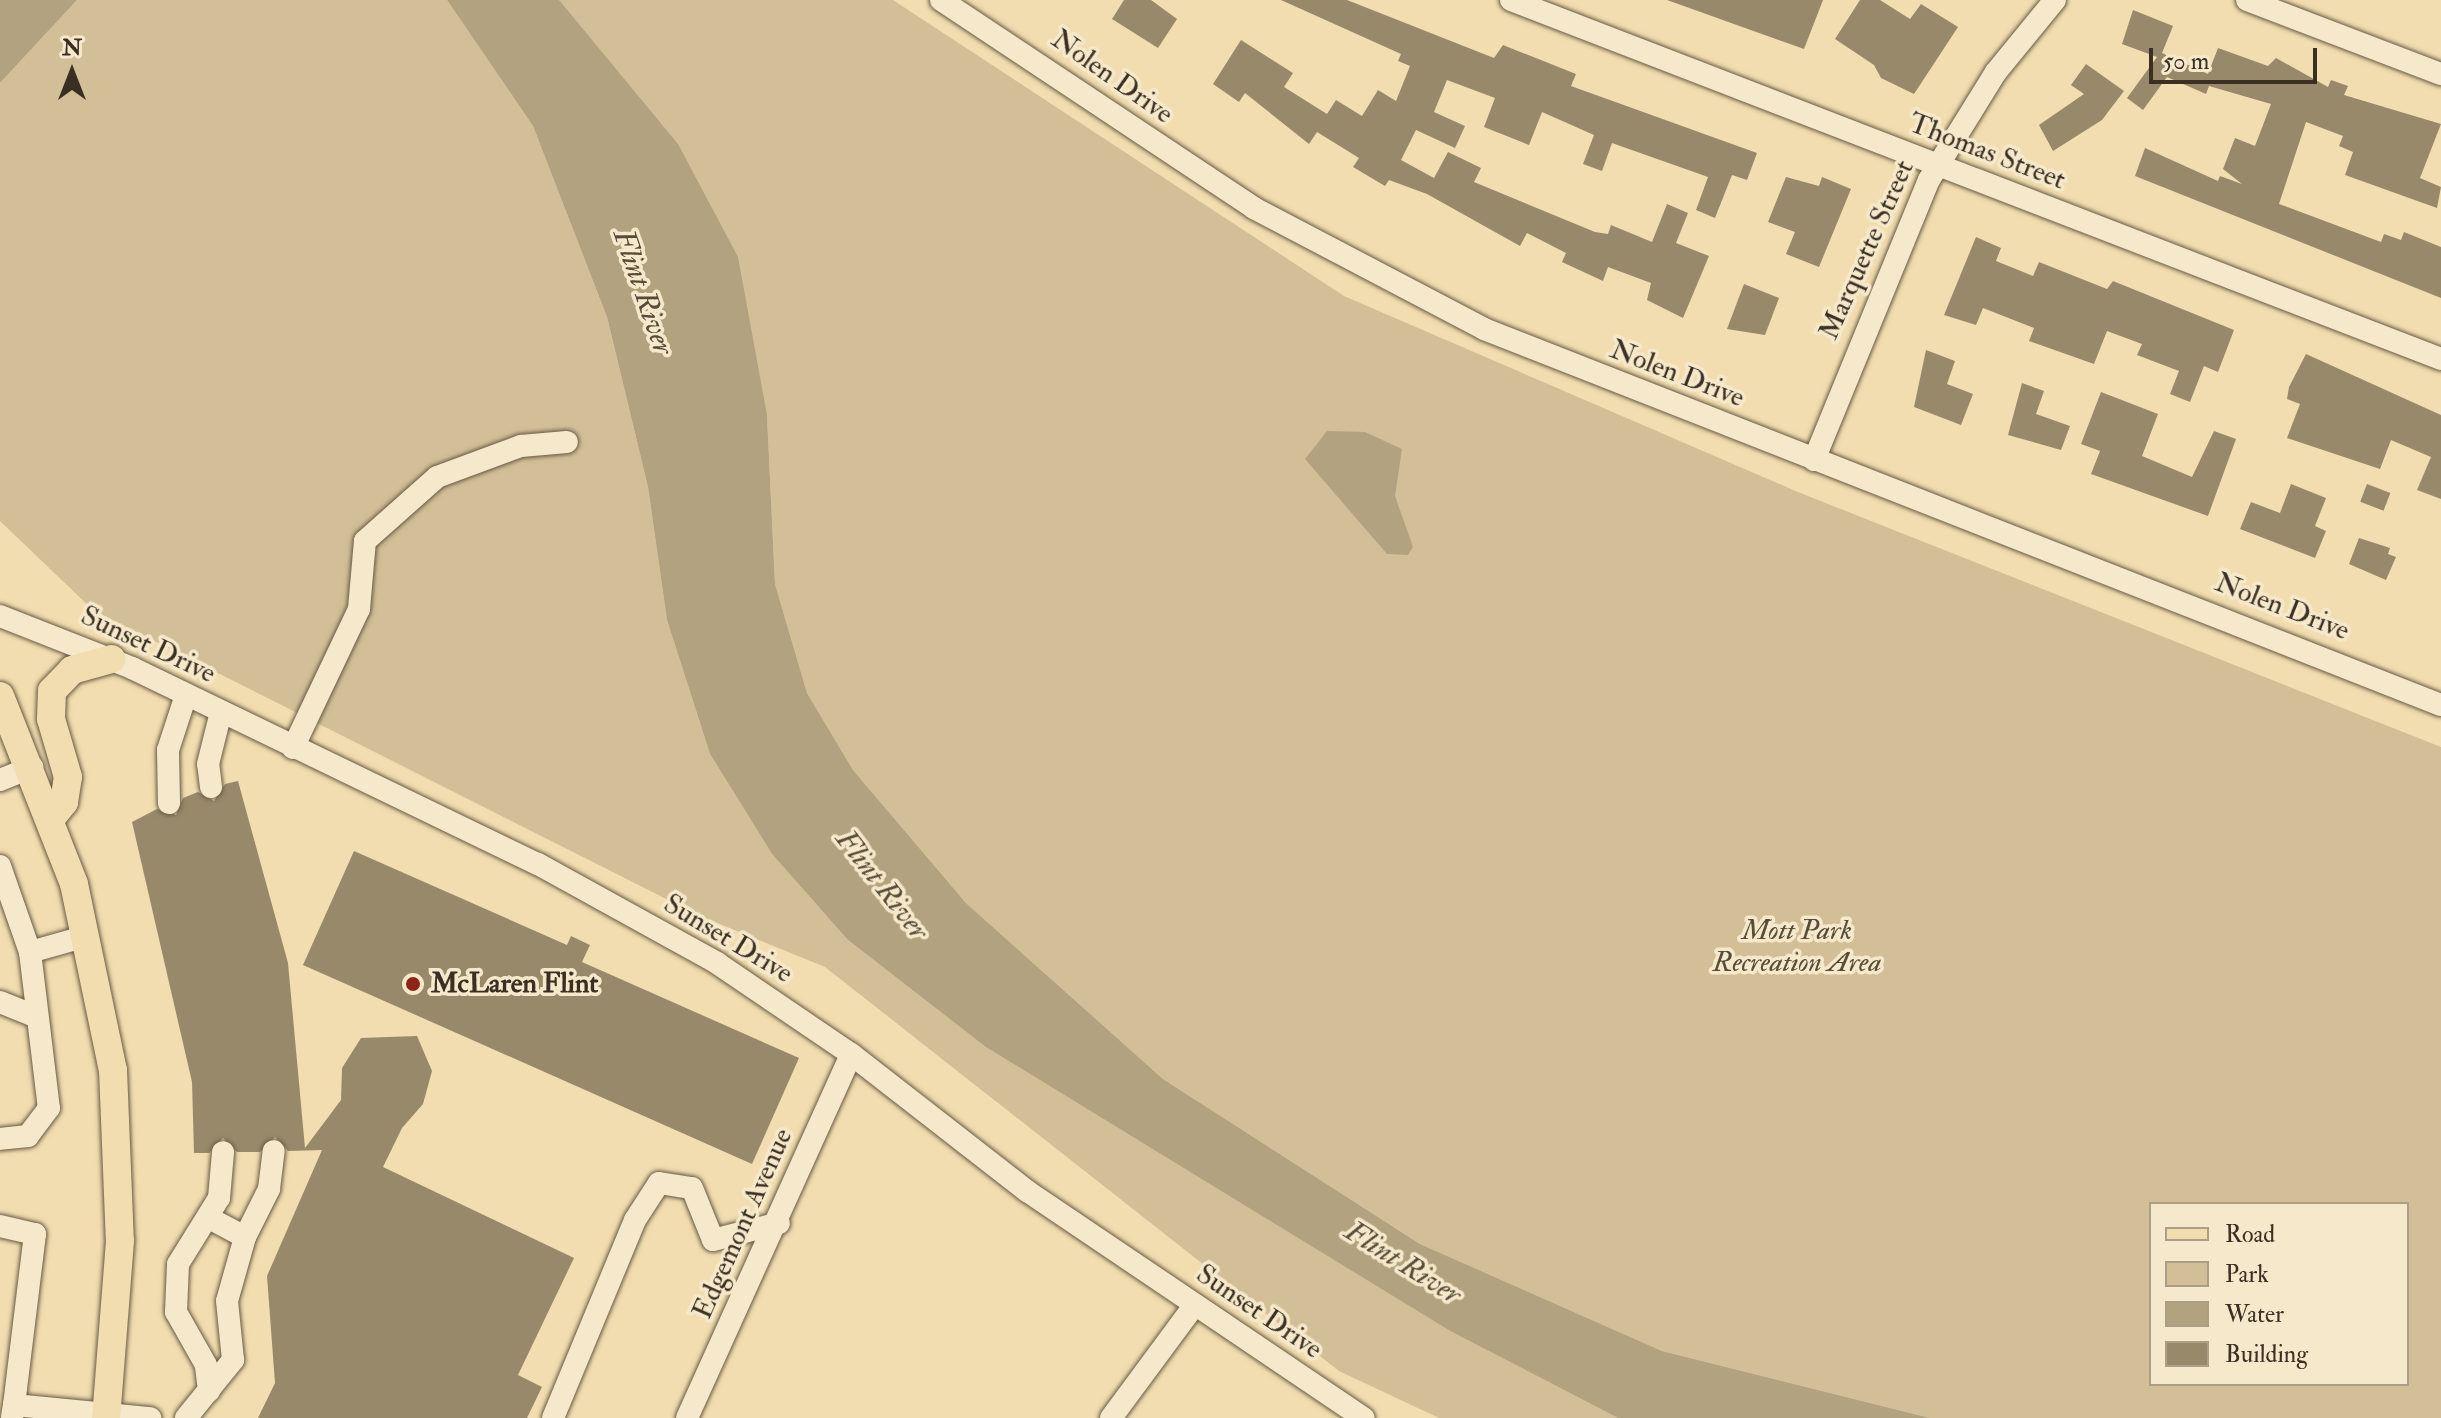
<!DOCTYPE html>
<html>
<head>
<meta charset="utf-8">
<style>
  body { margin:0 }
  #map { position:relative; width:2441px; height:1418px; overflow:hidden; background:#f1ddaf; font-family:"IM FELL Double Pica",serif }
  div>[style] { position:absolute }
  .green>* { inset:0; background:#d2bf97 }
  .water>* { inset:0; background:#b3a27f }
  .building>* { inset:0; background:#99896b; transform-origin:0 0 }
  .roads { filter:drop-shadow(0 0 2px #685a45) drop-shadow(0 0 2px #685a45) }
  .minor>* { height:22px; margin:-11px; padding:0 11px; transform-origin:11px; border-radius:11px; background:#f6e9cb }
  .major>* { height:28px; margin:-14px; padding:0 14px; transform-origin:14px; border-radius:14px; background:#f1ddaf }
  .dots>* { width:22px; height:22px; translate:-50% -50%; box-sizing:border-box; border:4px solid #f6e9cb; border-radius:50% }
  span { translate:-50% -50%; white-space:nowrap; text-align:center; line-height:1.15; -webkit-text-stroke:7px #f6e9cb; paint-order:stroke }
  .street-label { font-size:28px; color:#3a2f22 }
  .park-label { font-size:28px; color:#584c39; font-style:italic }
  .poi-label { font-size:28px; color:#3a2f22; font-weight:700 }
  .left { translate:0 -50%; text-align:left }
  .water-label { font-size:30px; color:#584c39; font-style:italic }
  .legend { position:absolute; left:2149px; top:1202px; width:260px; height:184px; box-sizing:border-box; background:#f6e9cb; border:2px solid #ab9f87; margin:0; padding:10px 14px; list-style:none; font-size:24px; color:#3a2f22 }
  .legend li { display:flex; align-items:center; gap:16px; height:40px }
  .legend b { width:40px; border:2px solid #ab9f87 }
  .north { position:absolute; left:32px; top:32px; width:80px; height:80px; -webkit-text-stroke:6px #f6e9cb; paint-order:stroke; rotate:0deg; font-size:22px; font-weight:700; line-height:32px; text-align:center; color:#3a2f22 }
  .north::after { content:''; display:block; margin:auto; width:28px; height:36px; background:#3a2f22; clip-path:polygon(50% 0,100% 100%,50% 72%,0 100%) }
  .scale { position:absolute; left:2149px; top:48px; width:168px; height:36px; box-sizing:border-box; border:4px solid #3a2f22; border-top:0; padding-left:10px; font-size:24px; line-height:28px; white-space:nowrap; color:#3a2f22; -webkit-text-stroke:6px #f6e9cb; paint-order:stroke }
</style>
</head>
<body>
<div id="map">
  <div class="green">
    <div style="clip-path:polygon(77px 0,447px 0,533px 126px,607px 317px,648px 487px,667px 620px,710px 754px,772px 854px,847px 939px,1452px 1332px,1618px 1418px,1439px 1418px,1339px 1371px,825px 967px,700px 916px,93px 610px,0 521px,0 83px)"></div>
    <div style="clip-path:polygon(evenodd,559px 0,893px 0,1344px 296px,1798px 492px,2441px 747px,2441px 1418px,1930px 1418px,1662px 1351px,1420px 1244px,1163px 1079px,966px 903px,853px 770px,807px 693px,775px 584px,767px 415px,559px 0,2151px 1204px,2407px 1204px,2407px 1384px,2151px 1384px,2151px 1204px)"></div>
  </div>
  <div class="water">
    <div style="clip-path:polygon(0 0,77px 0,0 83px)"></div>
    <div style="clip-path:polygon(447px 0,559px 0,678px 144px,738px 257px,767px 415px,775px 584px,807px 693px,853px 770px,966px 903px,1163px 1079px,1420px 1244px,1662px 1351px,1930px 1418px,1618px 1418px,1452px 1332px,986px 1047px,847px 939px,772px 854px,710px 754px,667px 620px,648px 487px,607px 317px,533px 126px)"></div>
    <div style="clip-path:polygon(1327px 431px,1365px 432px,1402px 449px,1395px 496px,1413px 547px,1408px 555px,1387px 554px,1305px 459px)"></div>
  </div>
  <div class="building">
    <div style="clip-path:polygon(1124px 0,1151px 0,1177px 19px,1158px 48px,1112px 19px)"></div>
    <div style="clip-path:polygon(1281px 0,1347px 0,1494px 58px,1503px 45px,1576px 74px,1571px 86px,1757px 153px,1747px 180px,1732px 175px,1715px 218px,1696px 210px,1708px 177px,1612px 143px,1602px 171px,1583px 164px,1594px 135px,1542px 112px,1529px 145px,1484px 127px,1495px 98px,1447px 80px,1434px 112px,1465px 126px,1455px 148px,1416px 130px,1401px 160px,1434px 178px,1448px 152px,1481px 168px,1474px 182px,1595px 232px,1608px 234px,1611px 225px,1652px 242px,1667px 204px,1688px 213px,1676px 243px,1709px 256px,1683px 318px,1647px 300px,1651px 283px,1608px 267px,1603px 281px,1562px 262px,1566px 253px,1527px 233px,1520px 246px,1427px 194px,1389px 180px,1385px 186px,1353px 167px,1359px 158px,1317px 132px,1309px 144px,1245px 93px,1239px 102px,1213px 84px,1241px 40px,1293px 73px,1284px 87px,1327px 114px,1336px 100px,1362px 116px,1378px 90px,1396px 101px,1410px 66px,1398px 61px,1401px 54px)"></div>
    <div style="clip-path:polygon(1667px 0,1823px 0,1804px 49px)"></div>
    <div style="clip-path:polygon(1860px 0,1880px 0,1910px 19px,1921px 4px,1958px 27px,1914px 94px,1881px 78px,1874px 65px,1835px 39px)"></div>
    <div style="clip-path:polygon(2133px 10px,2173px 26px,2162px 53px,2208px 74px,2218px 48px,2268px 66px,2276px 58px,2328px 87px,2331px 80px,2348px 86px,2344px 95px,2441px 124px,2420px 178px,2441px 187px,2437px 208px,2345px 175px,2353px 152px,2339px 146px,2343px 136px,2306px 122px,2279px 204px,2381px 242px,2384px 234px,2401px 240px,2404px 232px,2441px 247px,2441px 298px,2135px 176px,2145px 148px,2218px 181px,2220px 176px,2242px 184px,2223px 169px,2235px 138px,2255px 146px,2271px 104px,2209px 86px,2206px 94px,2167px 77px,2143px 110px,2127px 98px,2157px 57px,2122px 44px)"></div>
    <div style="clip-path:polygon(2086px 64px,2124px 91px,2102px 120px,2053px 151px,2039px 125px,2084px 94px,2071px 85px)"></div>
    <div style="clip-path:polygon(1786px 177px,1819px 186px,1822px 177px,1851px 189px,1819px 267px,1786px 254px,1795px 232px,1768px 222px)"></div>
    <div style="clip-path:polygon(1976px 237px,2001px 248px,1996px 261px,2033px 276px,2039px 262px,2107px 289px,2113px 281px,2234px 330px,2218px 372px,2204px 366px,2190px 402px,2170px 394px,2179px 371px,2137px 355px,2142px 344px,2107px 331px,2094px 364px,2029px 341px,2034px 328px,1983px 308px,1976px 325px,1944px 315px)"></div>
    <div style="clip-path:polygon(1744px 284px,1779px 298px,1765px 335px,1727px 329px)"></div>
    <div style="clip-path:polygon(1926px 350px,1955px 361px,1947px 384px,1973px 394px,1961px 425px,1914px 407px)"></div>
    <div style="clip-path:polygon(2306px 354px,2441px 415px,2441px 499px,2417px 490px,2431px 457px,2391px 440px,2380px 469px,2287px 438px,2300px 404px,2287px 399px,2289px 387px)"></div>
    <div style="clip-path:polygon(2022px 383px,2044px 391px,2036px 414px,2070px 426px,2061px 450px,2008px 435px)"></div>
    <div style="clip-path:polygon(2101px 392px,2158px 414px,2142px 456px,2192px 477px,2214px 431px,2236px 439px,2208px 516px,2091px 474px,2100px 451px,2081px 444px)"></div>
    <div style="clip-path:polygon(2291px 484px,2326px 498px,2315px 526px,2326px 531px,2315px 558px,2240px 529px,2251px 502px,2280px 513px)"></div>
    <div style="left:2367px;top:484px;width:25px;height:19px;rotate:21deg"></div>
    <div style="clip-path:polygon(2359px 538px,2390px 548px,2388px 554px,2396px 557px,2386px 580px,2349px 564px)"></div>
    <div style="clip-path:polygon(238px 781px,288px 963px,305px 1148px,341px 1100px,342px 1068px,361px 1038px,417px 1036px,432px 1071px,423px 1104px,402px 1128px,383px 1167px,574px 1258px,518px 1375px,542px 1387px,527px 1418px,258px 1418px,275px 1383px,267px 1276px,322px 1150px,288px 1151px,275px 1137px,260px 1152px,237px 1152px,223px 1138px,209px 1153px,194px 1153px,192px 1082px,132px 822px,157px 809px,176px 815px,183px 798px,198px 792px,214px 801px,225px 784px)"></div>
    <div style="clip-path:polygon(354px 851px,567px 945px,571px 936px,590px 945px,582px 962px,799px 1058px,752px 1164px,303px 965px)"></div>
  </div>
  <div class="roads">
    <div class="minor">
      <div style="left:941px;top:0;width:376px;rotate:33.6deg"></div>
      <div style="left:1254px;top:208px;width:260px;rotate:27.7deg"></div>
      <div style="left:1484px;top:329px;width:1028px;rotate:21.45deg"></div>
      <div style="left:1511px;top:0;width:997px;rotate:21.11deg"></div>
      <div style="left:2247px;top:0;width:208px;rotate:20.9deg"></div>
      <div style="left:1814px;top:460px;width:303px;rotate:-67.7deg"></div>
      <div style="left:1929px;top:180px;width:127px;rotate:-58.2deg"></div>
      <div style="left:1996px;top:72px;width:93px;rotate:-50.7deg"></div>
      <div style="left:0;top:616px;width:142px;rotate:21.5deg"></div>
      <div style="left:132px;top:668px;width:451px;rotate:25.8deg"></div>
      <div style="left:538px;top:864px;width:205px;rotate:28.9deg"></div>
      <div style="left:717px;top:963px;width:162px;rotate:34.2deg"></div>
      <div style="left:851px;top:1054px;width:223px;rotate:37.9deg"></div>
      <div style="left:1027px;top:1191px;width:406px;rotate:34deg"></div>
      <div style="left:293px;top:748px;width:154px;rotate:-64.6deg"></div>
      <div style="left:359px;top:609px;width:68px;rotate:-85deg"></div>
      <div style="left:365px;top:541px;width:96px;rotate:-41.6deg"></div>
      <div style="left:437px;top:477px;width:90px;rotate:-20.3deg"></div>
      <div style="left:521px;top:446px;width:46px;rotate:-5deg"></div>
      <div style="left:0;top:780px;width:35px;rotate:-22deg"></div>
      <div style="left:211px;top:787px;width:23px;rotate:-97deg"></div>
      <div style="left:208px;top:764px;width:54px;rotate:-76deg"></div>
      <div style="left:169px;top:803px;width:53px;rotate:-91.1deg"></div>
      <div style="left:168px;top:750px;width:58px;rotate:-71.9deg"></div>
      <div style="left:0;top:866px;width:91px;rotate:70.8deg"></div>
      <div style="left:30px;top:952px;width:157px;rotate:83.1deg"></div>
      <div style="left:49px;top:1108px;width:35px;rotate:127deg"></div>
      <div style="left:28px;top:1136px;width:28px;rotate:174deg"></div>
      <div style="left:30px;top:952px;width:59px;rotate:-15.7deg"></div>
      <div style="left:0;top:1002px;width:40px;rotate:22deg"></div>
      <div style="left:0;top:1226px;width:36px;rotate:13deg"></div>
      <div style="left:35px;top:1234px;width:172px;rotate:97deg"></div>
      <div style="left:245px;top:1237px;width:54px;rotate:-63.4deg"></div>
      <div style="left:269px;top:1189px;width:38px;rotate:-83deg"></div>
      <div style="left:209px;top:1391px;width:26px;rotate:-97deg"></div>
      <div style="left:206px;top:1365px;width:61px;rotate:-119.5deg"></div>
      <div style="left:176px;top:1312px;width:48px;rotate:-87.6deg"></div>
      <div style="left:178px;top:1264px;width:78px;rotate:-58.2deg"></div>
      <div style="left:219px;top:1198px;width:46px;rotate:-85deg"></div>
      <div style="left:12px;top:1417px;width:12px;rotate:-81deg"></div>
      <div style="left:14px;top:1405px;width:137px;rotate:5.5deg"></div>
      <div style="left:186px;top:1418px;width:75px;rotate:-51deg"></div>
      <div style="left:233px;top:1360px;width:59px;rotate:-95.8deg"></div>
      <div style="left:227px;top:1301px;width:66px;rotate:-74.3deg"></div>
      <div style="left:245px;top:1237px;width:41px;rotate:-152.2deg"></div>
      <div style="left:553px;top:1418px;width:214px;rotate:-67.5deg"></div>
      <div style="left:635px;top:1220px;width:44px;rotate:-57deg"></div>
      <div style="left:659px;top:1183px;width:33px;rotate:9deg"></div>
      <div style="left:692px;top:1188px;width:56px;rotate:68deg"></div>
      <div style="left:713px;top:1240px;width:68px;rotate:-14.4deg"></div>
      <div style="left:687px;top:1418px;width:399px;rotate:-65.7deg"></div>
      <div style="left:1111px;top:1418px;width:139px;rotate:-53.5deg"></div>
    </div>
    <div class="major">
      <div style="left:0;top:696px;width:202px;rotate:68.5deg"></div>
      <div style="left:74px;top:884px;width:190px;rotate:78.2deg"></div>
      <div style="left:113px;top:1070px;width:171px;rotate:87.7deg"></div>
      <div style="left:120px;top:1241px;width:178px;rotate:94.5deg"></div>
      <div style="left:52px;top:817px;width:19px;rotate:-51deg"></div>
      <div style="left:64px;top:802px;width:25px;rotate:-81deg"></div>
      <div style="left:68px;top:777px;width:60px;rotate:-106.3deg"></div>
      <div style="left:51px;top:719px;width:28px;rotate:-88deg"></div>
      <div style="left:52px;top:691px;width:29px;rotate:-46deg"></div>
      <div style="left:72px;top:670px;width:41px;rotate:-15.4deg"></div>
    </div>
  </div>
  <div class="dots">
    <div style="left:413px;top:984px;background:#8f2418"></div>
  </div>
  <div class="street-label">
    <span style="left:1112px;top:77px;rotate:35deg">Nolen Drive</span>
    <span style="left:1987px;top:152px;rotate:21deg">Thomas Street</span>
    <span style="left:1867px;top:250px;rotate:-66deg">Marquette Street</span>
    <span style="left:1677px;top:374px;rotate:21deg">Nolen Drive</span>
    <span style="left:2282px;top:607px;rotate:21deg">Nolen Drive</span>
    <span style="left:148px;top:645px;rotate:25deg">Sunset Drive</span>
    <span style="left:728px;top:939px;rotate:31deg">Sunset Drive</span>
    <span style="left:743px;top:1224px;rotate:-66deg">Edgemont Avenue</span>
    <span style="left:1259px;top:1312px;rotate:34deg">Sunset Drive</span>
  </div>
  <div class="park-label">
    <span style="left:1797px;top:947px">Mott Park<br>Recreation Area</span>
  </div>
  <div class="poi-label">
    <span class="left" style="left:431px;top:984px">McLaren Flint</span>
  </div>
  <div class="water-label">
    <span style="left:643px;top:292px;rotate:71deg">Flint River</span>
    <span style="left:882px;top:885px;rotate:52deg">Flint River</span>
    <span style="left:1403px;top:1263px;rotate:32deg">Flint River</span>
  </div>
  <ul class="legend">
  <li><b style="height:10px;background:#f1ddaf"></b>Road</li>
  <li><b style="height:22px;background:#d2bf97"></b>Park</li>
  <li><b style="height:22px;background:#b3a27f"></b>Water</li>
  <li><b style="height:22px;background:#99896b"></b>Building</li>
  </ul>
  <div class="north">N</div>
  <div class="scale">50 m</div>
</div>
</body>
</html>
